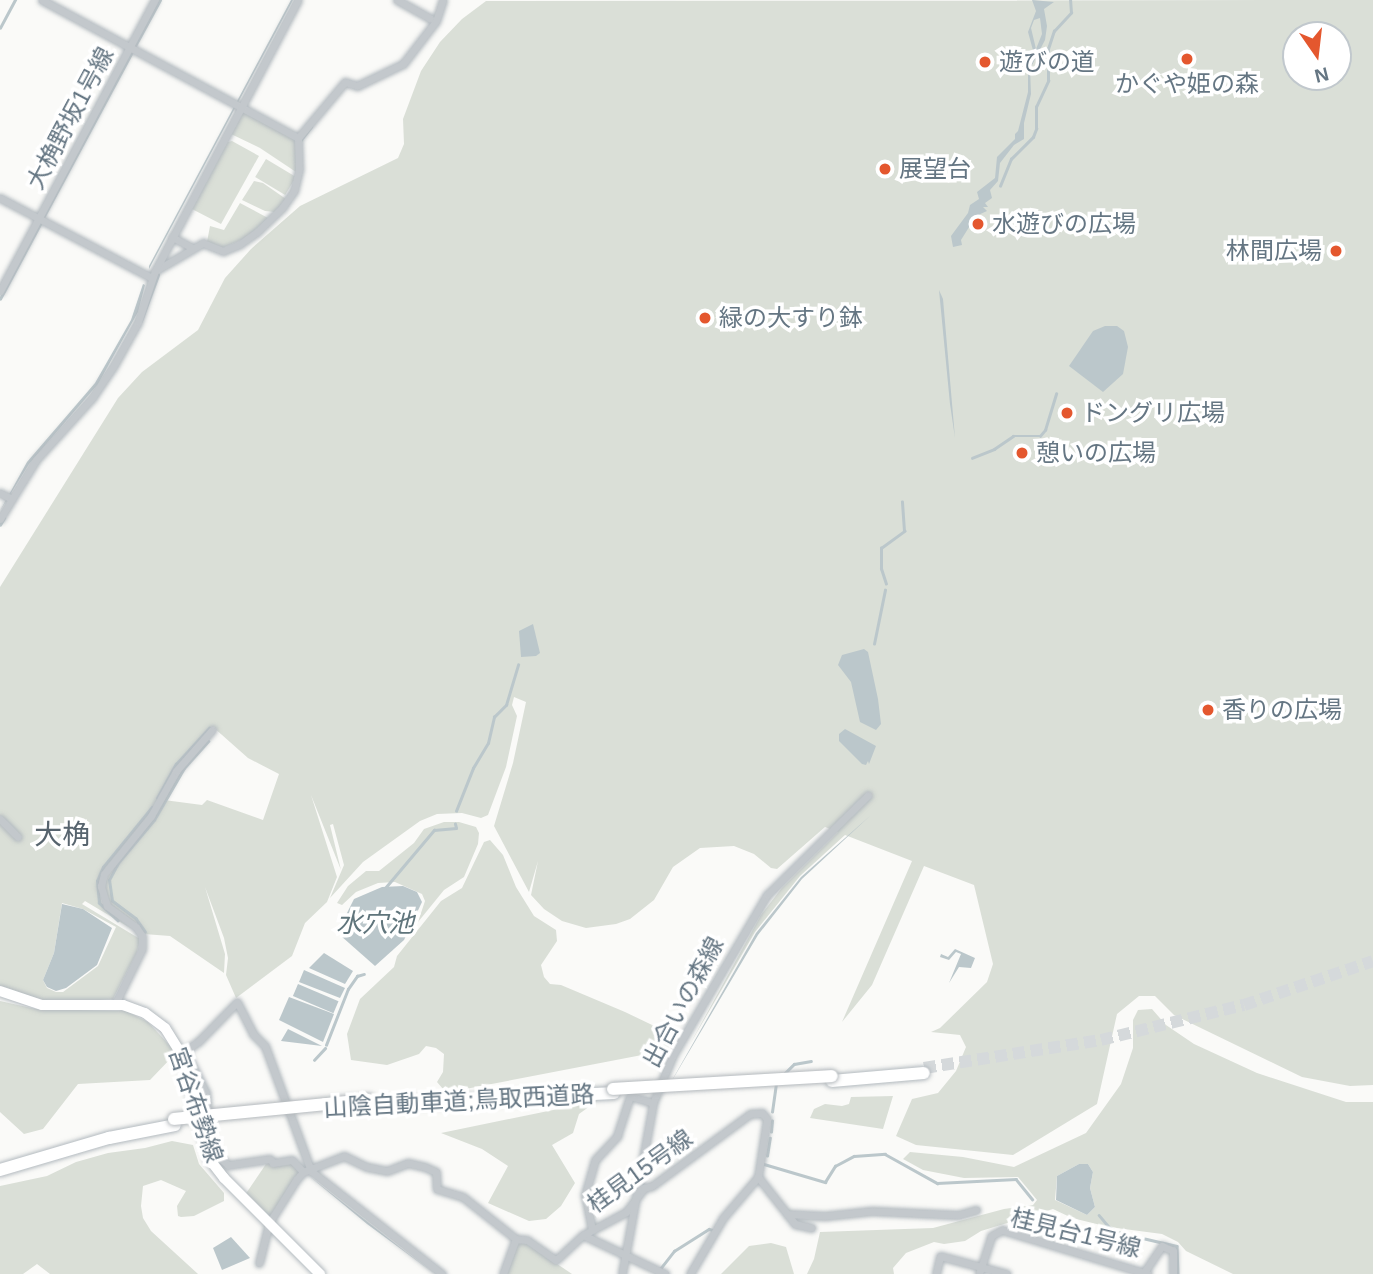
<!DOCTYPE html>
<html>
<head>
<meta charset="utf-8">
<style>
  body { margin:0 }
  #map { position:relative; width:1373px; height:1274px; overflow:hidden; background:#fafaf8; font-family:Arial,"Noto Sans JP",sans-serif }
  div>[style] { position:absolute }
  .green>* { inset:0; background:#dadfd7; transform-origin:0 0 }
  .water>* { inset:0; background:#bbc7cb; transform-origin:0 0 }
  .stream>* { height:2.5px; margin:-1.25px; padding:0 1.25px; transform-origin:1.25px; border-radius:1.25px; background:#bbc7cb }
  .highway-tunnel>* { height:12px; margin-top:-6px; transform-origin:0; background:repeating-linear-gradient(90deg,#d5d9db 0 12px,transparent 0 18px) }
  .roads { filter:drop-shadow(0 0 2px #b3babf) drop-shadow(0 0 2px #b3babf) }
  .street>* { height:7px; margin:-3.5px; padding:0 3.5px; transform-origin:3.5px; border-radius:3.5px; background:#c3c8cc }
  .secondary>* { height:10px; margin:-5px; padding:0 5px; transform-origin:5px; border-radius:5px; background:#fff }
  .highway>* { height:12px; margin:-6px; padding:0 6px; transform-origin:6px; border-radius:6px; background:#fff }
  .bridges { filter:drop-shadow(0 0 2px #b4b9bd) drop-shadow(0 0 2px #b4b9bd) }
  .highway-bridge>* { height:12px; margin:-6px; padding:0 6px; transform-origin:6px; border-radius:6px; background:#fff }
  .dots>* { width:19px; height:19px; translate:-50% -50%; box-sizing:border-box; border:4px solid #fff; border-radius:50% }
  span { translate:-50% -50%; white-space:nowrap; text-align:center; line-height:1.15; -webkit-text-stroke:7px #fff; paint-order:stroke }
  .poi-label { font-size:24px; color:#657683 }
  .left { translate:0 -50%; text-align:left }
  .right { translate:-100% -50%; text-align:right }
  .street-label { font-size:24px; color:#657683 }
  .water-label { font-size:26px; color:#60757c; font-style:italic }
  .quarter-label { font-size:28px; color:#57646e }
  .north { position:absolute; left:1282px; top:21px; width:70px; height:70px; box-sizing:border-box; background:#fff; border:2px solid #c1c8cd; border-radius:50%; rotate:166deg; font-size:19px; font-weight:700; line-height:28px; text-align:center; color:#657683 }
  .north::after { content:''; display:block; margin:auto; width:24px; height:32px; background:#e4572e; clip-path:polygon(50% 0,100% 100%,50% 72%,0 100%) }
</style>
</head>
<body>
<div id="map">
  <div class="green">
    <div style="clip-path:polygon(evenodd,1373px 0,1373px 1085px,1350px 1086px,1302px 1077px,1174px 1015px,1155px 996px,1139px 996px,1117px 1014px,1097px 1104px,1013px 1155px,916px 1145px,896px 1136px,912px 1099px,938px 1093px,956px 1071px,966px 1047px,960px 1035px,931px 1032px,940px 1028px,987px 982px,993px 964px,974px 885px,924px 866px,872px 985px,842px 1022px,912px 861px,845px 835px,800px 876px,755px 932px,690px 1044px,761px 915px,781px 889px,838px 832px,825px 827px,777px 869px,771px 868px,754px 854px,734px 846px,700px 848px,673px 867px,654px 900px,630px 919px,616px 924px,586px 928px,562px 921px,544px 909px,531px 895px,538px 861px,529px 892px,494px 826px,513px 763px,526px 702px,514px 697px,512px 705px,517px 716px,506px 767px,488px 815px,481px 818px,462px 813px,437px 814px,420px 821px,363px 862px,330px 898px,344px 865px,333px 824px,330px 825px,341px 870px,311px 795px,337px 877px,327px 902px,305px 923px,292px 956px,236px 998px,226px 975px,228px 958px,224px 938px,205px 887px,225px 954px,224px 973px,170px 936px,144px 934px,112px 906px,105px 893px,106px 881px,114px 865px,155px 817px,164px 800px,202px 805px,207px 800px,263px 820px,279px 774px,248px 758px,213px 727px,195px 744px,145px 821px,100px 876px,99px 895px,104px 908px,132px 929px,85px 901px,82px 904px,140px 939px,137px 952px,113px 999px,64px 1003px,38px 999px,0 987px,0 587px,118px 398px,142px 372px,198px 330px,225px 278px,251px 249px,300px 206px,398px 158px,404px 144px,403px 119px,421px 71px,440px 42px,462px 19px,486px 1px,1373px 0,1296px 35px,1338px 35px,1338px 77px,1296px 77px,1296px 35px,1373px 0,62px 903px,83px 909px,116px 927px,98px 966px,63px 992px,56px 992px,47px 988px,43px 980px,54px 953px,62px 903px)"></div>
    <div style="clip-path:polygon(243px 110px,296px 139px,296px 172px,260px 148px,231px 134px)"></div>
    <div style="clip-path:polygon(232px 141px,259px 156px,221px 224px,190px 208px,224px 143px)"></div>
    <div style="left:266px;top:159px;width:35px;height:21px;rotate:31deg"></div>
    <div style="clip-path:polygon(254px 181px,263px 183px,286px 199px,275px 212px,265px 211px,242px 200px)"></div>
    <div style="clip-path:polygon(240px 203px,268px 218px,248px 237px,222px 248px,207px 242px,210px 226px,224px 230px)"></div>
    <div style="clip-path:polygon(444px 822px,459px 822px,476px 827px,479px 833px,478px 844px,464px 877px,444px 890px,418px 922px,425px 901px,422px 894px,395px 882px,378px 883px,356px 892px,342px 905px,337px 903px,348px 886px,366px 871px,379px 871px,414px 843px,424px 829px)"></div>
    <div style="clip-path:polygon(490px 840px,503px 855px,516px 887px,534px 916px,556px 930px,557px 941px,541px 965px,544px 977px,550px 984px,561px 985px,625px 1012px,673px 1035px,668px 1050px,455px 1091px,443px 1089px,437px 1082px,443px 1072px,444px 1054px,436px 1048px,426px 1046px,419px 1054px,387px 1065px,351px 1060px,347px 1034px,360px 999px,394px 967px,397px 956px,441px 901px,462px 888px,484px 842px)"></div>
    <div style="clip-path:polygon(0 1001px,36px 1009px,126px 1011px,148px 1022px,172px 1048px,174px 1055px,150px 1080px,78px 1084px,43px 1129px,24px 1134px,0 1112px)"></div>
    <div style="clip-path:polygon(evenodd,1152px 1009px,1166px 1025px,1194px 1044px,1257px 1073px,1346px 1102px,1373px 1102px,1373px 1274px,1233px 1274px,1186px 1251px,1178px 1242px,1162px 1234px,1109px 1227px,1072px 1218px,1053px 1209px,981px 1231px,965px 1241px,944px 1244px,934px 1242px,906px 1253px,893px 1268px,894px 1274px,807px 1274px,814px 1259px,820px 1232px,933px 1228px,1004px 1209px,1033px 1205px,1037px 1200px,1018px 1177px,964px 1178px,923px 1170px,903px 1159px,910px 1152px,963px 1157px,1014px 1167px,1086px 1133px,1121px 1084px,1133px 1048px,1133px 1020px,1138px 1010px,1152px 1009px,1079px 1164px,1088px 1164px,1093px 1172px,1090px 1188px,1095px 1207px,1087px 1215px,1055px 1200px,1057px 1176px,1079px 1164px)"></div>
    <div style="clip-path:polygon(893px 1096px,883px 1129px,810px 1118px,814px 1109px,825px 1104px,842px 1106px,849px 1104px,851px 1097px)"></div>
    <div style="clip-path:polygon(597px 1101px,579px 1114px,573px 1133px,552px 1145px,575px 1183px,561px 1206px,546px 1219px,529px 1221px,488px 1203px,508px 1166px,482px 1149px,441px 1133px)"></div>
    <div style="clip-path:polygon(172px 1141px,193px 1145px,199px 1164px,224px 1193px,224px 1201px,194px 1216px,181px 1217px,178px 1216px,177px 1206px,186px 1191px,161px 1180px,143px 1186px,141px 1206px,143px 1218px,151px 1231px,198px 1274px,50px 1274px,37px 1264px,23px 1274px,0 1274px,0 1186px,47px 1176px,76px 1162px,108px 1153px,145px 1148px)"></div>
    <div style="clip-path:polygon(289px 1159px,300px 1172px,270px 1218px,245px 1195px,268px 1161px)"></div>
    <div style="clip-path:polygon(523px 1242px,526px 1243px,572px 1274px,506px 1274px,516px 1246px)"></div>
    <div style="clip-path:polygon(771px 1243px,786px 1247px,794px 1274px,721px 1274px,749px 1246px)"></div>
  </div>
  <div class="water">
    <div style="clip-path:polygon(291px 0,293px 0,149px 269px,149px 266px)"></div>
    <div style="clip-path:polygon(evenodd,1032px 0,1054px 2px,1044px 9px,1047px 26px,1045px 40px,1030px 69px,1031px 94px,1024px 123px,1024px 139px,1014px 145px,1000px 163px,998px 181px,990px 190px,992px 198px,985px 203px,988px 207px,983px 207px,987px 211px,976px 216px,961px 240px,962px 245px,953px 247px,951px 236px,968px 213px,970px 205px,979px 199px,977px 192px,995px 178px,997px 157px,1015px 139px,1015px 134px,1018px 131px,1028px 92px,1028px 69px,1034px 54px,1028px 32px,1036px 11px,1032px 0,1040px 18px,1042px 34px,1036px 49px,1031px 28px,1034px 20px,1040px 18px)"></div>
    <div style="clip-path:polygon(143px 284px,145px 285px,138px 312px,98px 384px,29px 464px,0 511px,27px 462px,95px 383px,131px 320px)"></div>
    <div style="clip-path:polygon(939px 290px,943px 299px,955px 438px,950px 404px)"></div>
    <div style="clip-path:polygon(1105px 326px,1117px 326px,1124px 331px,1128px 347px,1123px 374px,1103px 392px,1069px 366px,1093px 331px)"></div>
    <div style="clip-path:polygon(533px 624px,540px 653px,536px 656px,521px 657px,519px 631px)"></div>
    <div style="clip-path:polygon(864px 649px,868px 652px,878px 699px,881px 724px,876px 730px,860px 722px,851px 682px,838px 665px,842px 655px)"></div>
    <div style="clip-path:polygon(845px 729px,876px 746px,869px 764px,868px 761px,866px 765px,862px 764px,839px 741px,839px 734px)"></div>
    <div style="clip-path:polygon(871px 815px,802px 879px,758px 935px,667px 1089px,756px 933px,801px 877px)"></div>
    <div style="clip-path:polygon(403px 886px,417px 892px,422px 902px,404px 940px,375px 966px,341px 936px,341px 925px,354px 899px,382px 887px)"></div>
    <div style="clip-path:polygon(62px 904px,83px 909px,112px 928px,97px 965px,66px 988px,56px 991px,47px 987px,43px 980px,54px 953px)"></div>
    <div style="clip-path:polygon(955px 949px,975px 958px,971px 968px,959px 967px,949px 983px,961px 954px,956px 952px,949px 960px,940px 957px,941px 954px,948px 957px)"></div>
    <div style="clip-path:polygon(324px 953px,353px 971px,345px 984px,309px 968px)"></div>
    <div style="clip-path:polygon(304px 970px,345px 988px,340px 998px,299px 982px)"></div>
    <div style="left:298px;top:984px;width:44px;height:13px;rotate:23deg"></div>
    <div style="clip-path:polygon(289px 997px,334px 1014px,323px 1042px,279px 1020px)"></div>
    <div style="clip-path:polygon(288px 1029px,322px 1046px,281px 1041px)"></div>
    <div style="clip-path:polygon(1079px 1164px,1088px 1164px,1093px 1172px,1090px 1188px,1095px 1207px,1087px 1215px,1056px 1200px,1057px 1176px)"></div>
    <div style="clip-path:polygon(308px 1175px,406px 1252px,435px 1274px,367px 1224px)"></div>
    <div style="clip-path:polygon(231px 1237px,250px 1258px,222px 1270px,213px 1248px)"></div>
  </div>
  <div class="stream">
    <div style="left:0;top:28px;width:32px;rotate:-62deg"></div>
    <div style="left:135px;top:46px;width:52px;rotate:-61.5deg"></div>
    <div style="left:300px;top:141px;width:18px;rotate:-52deg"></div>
    <div style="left:1000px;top:186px;width:29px;rotate:-68deg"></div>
    <div style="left:1011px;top:159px;width:31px;rotate:-45deg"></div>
    <div style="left:1033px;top:137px;width:9px;rotate:-69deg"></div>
    <div style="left:1036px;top:129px;width:22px;rotate:-90deg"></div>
    <div style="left:1036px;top:107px;width:29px;rotate:-65deg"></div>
    <div style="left:1048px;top:81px;width:32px;rotate:-90deg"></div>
    <div style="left:1048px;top:49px;width:19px;rotate:-72deg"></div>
    <div style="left:1054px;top:31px;width:25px;rotate:-47deg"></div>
    <div style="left:1071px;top:13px;width:13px;rotate:-94deg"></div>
    <div style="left:44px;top:216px;width:186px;rotate:-61.8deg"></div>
    <div style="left:0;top:299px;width:85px;rotate:-61.9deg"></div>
    <div style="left:141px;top:321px;width:49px;rotate:-69.7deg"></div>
    <div style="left:972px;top:458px;width:24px;rotate:-22deg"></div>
    <div style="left:994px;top:449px;width:23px;rotate:-34deg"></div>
    <div style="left:1013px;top:436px;width:27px"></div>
    <div style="left:1040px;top:436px;width:8px;rotate:-50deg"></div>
    <div style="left:1045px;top:430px;width:38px;rotate:-73deg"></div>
    <div style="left:0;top:525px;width:8px;rotate:-60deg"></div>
    <div style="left:886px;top:584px;width:16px;rotate:-108deg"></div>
    <div style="left:881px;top:569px;width:21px;rotate:-90deg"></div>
    <div style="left:881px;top:548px;width:29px;rotate:-36deg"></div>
    <div style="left:904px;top:531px;width:29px;rotate:-94deg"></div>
    <div style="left:874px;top:644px;width:55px;rotate:-78.5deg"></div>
    <div style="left:157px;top:798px;width:39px;rotate:-61deg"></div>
    <div style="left:176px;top:764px;width:49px;rotate:-47.5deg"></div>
    <div style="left:456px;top:811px;width:46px;rotate:-68.4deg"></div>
    <div style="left:473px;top:768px;width:29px;rotate:-59deg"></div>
    <div style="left:488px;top:743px;width:27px;rotate:-77deg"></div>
    <div style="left:494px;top:717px;width:17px;rotate:-45deg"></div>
    <div style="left:506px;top:705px;width:42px;rotate:-73.3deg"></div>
    <div style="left:385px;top:888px;width:76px;rotate:-49.8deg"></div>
    <div style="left:434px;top:830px;width:22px;rotate:-5deg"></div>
    <div style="left:456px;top:828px;width:4px;rotate:-104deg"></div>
    <div style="left:118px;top:921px;width:26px;rotate:-137deg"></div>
    <div style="left:99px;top:903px;width:22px;rotate:-95deg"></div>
    <div style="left:97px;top:881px;width:15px;rotate:-67deg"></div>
    <div style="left:103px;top:867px;width:77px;rotate:-50.8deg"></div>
    <div style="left:145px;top:932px;width:16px;rotate:-125deg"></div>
    <div style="left:136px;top:919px;width:30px;rotate:-143deg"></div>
    <div style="left:112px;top:901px;width:21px;rotate:-98deg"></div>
    <div style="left:109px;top:880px;width:19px;rotate:-62deg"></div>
    <div style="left:118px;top:863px;width:56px;rotate:-50.1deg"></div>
    <div style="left:154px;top:820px;width:60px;rotate:-60deg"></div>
    <div style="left:184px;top:768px;width:36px;rotate:-48deg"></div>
    <div style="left:326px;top:1045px;width:60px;rotate:-68.6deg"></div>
    <div style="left:348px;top:989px;width:16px;rotate:-55deg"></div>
    <div style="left:357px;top:976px;width:7px;rotate:-16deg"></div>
    <div style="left:314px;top:1060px;width:16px;rotate:-47deg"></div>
    <div style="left:784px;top:1074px;width:14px;rotate:-45deg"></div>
    <div style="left:794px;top:1064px;width:17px;rotate:-10deg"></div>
    <div style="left:772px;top:1112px;width:27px;rotate:-82deg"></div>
    <div style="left:771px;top:1132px;width:11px;rotate:-85deg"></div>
    <div style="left:767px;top:1156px;width:18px;rotate:-81deg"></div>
    <div style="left:764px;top:1164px;width:64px;rotate:16.4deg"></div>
    <div style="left:825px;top:1182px;width:19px;rotate:-58deg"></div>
    <div style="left:835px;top:1166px;width:21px;rotate:-28deg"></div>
    <div style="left:854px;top:1156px;width:31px;rotate:-4deg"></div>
    <div style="left:885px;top:1154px;width:60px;rotate:29.1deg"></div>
    <div style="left:937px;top:1183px;width:79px;rotate:-2.9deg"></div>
    <div style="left:1016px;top:1179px;width:26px;rotate:51deg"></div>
    <div style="left:1099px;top:1215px;width:16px;rotate:50deg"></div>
    <div style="left:1109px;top:1227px;width:13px;rotate:27deg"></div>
    <div style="left:1121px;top:1233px;width:57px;rotate:13.1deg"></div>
    <div style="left:1177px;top:1246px;width:28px;rotate:88deg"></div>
    <div style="left:660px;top:1269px;width:23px;rotate:-52deg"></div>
    <div style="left:674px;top:1251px;width:41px;rotate:-32.2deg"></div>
    <div style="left:709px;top:1229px;width:4px;rotate:14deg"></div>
  </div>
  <div class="highway-tunnel">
    <div style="left:924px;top:1068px;width:179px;rotate:-9deg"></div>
    <div style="left:1101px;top:1040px;width:147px;rotate:-13.8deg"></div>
    <div style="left:1244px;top:1005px;width:136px;rotate:-18.8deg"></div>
  </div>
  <div class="roads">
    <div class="street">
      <div style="left:42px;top:0;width:291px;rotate:28.3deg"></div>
      <div style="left:397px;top:0;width:38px;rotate:29deg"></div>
      <div style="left:0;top:198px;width:172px;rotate:27.8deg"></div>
      <div style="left:172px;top:237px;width:24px;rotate:28deg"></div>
      <div style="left:155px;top:271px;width:56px;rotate:-30.3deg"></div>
      <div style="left:203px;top:243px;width:22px;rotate:22deg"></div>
      <div style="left:223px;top:251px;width:18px;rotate:-22deg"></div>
      <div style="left:240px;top:244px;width:21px;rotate:-35deg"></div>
      <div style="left:257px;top:232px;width:35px;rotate:-44deg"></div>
      <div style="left:282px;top:208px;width:21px;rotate:-55deg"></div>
      <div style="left:294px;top:191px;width:23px;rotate:-77deg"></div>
      <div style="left:299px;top:169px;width:31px;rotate:-92deg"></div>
      <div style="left:298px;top:138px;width:73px;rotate:-50deg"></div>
      <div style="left:345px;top:82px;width:13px;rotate:18deg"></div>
      <div style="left:357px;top:86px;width:51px;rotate:-25.6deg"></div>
      <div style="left:403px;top:64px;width:54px;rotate:-52.5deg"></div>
      <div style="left:436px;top:21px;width:22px;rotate:-72deg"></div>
      <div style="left:0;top:291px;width:330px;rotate:-62deg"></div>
      <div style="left:0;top:493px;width:13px;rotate:27deg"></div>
      <div style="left:12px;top:499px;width:23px;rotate:121deg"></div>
      <div style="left:12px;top:499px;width:46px;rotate:-58.4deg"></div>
      <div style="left:36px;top:460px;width:84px;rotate:-47.9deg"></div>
      <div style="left:92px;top:398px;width:37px;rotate:-56deg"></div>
      <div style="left:113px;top:367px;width:51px;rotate:-60.9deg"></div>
      <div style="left:138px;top:322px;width:54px;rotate:-71.6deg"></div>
      <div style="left:155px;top:271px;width:306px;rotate:-62.2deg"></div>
      <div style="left:0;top:819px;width:25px;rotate:45deg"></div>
      <div style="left:115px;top:1004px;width:61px;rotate:-63.9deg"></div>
      <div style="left:142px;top:949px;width:13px;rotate:-90deg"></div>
      <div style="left:142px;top:936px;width:11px;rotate:-124deg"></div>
      <div style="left:136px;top:927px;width:36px;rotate:-144deg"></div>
      <div style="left:107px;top:906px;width:21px;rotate:-107deg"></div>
      <div style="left:101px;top:886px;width:12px;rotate:-76deg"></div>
      <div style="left:104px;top:874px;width:75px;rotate:-51deg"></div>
      <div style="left:151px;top:816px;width:51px;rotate:-60.9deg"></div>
      <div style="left:176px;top:771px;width:55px;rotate:-48.7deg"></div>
      <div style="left:185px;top:1051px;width:47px;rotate:63.4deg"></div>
      <div style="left:206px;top:1093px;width:40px;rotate:85.7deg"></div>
      <div style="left:209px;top:1133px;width:23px;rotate:70deg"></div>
      <div style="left:217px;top:1155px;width:15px;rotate:42deg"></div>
      <div style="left:228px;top:1165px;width:42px;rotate:-8.1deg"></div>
      <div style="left:270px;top:1159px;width:5px;rotate:53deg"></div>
      <div style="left:273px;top:1163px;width:19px;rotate:-9deg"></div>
      <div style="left:292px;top:1160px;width:16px;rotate:47deg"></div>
      <div style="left:181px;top:1054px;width:22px;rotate:-36deg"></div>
      <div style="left:199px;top:1041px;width:54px;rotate:-45.7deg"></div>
      <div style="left:237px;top:1002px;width:36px;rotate:63deg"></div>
      <div style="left:253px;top:1034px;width:17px;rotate:45deg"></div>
      <div style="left:265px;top:1046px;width:133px;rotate:69.8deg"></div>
      <div style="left:311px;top:1171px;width:167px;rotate:38.2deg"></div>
      <div style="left:758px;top:1177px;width:60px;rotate:51.8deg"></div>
      <div style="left:795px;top:1224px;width:17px;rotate:13deg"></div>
      <div style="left:787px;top:1214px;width:38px;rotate:3deg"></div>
      <div style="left:825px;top:1216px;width:47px;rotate:-6.1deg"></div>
      <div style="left:872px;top:1211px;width:86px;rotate:2.7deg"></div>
      <div style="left:958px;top:1215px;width:19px;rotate:-16deg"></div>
      <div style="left:592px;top:1230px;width:36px;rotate:-101deg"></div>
      <div style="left:585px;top:1195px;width:36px;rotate:-74deg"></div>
      <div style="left:595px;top:1160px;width:33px;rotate:-47deg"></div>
      <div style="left:617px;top:1136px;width:42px;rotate:-72deg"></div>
      <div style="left:630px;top:1096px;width:24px;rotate:17deg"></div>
      <div style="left:583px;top:1235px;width:91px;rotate:25.4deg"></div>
      <div style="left:259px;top:1263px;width:41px;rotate:-76deg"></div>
      <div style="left:269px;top:1223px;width:51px;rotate:-57.9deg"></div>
      <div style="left:296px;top:1180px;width:11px;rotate:-49deg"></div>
      <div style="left:303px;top:1172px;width:44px;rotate:-21.3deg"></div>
      <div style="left:344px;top:1156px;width:25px;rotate:26deg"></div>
      <div style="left:367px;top:1167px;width:20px;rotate:11deg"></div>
      <div style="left:387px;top:1171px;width:22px;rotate:-21deg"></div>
      <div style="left:408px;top:1163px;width:17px;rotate:13deg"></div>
      <div style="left:425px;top:1167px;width:12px;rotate:24deg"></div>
      <div style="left:436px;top:1172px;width:17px;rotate:87deg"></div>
      <div style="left:437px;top:1189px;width:27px;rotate:17deg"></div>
      <div style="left:463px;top:1197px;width:68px;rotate:38.4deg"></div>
      <div style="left:516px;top:1239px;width:11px;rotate:5deg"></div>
      <div style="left:527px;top:1240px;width:35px;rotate:35deg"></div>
      <div style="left:556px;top:1260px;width:37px;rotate:-43deg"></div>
      <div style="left:583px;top:1235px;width:49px;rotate:-28.1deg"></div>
      <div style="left:626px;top:1212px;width:30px;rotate:-53deg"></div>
      <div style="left:644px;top:1188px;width:8px;rotate:-14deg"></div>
      <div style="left:652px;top:1186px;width:122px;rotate:-36.3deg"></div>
      <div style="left:750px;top:1114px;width:12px;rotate:-5deg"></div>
      <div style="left:762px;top:1113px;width:8px;rotate:50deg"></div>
      <div style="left:767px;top:1119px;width:59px;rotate:98.8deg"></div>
      <div style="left:758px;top:1177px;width:54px;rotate:130.5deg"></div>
      <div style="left:723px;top:1218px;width:65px;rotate:120.5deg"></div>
      <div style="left:1145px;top:1271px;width:30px;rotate:-56deg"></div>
      <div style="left:1162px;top:1246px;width:12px;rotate:24deg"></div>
      <div style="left:1173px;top:1251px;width:23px;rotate:90deg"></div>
      <div style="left:503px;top:1274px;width:37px;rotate:-70deg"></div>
      <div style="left:622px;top:1274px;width:174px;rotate:-79.7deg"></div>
      <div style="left:653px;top:1103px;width:52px;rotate:-67.4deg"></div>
      <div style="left:673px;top:1055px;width:186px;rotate:-59.6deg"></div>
      <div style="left:767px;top:895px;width:142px;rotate:-44.7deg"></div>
      <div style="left:936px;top:1274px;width:18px;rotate:-77deg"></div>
      <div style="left:940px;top:1256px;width:69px;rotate:15deg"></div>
      <div style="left:979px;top:1274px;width:40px;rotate:-72deg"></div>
      <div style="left:991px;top:1236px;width:13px;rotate:-29deg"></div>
      <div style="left:1002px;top:1230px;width:152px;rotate:16.8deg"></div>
    </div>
    <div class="secondary">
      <div style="left:0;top:991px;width:44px;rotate:18.4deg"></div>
      <div style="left:42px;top:1005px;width:81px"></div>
      <div style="left:123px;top:1005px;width:23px;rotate:20deg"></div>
      <div style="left:145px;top:1013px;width:25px;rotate:37deg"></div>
      <div style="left:165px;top:1028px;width:31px;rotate:58deg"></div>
      <div style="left:181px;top:1054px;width:110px;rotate:74.7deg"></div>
      <div style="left:210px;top:1160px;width:23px;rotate:52deg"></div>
      <div style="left:224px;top:1178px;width:136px;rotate:45deg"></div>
    </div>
    <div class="highway">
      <div style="left:832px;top:1081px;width:92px;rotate:-5deg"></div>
      <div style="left:369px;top:1105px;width:245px;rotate:-2.8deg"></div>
      <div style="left:0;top:1170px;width:114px;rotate:-16.4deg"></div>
      <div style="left:109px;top:1138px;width:67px;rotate:-11.1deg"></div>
    </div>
  </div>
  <div class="bridges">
    <div class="highway-bridge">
      <div style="left:613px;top:1089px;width:219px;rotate:-3.4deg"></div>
      <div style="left:174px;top:1119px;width:196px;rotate:-5.6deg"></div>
    </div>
  </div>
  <div class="dots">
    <div style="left:1187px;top:59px;background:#e4572e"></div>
    <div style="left:985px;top:62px;background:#e4572e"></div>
    <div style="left:885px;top:169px;background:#e4572e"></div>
    <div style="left:978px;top:224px;background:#e4572e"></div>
    <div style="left:1336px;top:251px;background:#e4572e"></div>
    <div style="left:705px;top:318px;background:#e4572e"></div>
    <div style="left:1067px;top:413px;background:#e4572e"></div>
    <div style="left:1022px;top:453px;background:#e4572e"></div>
    <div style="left:1208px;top:710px;background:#e4572e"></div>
  </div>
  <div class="poi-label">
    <span class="left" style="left:999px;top:62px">遊びの道</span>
    <span style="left:1187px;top:84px">かぐや姫の森</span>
    <span class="left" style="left:899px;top:169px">展望台</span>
    <span class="left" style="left:992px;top:224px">水遊びの広場</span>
    <span class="right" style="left:1322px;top:251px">林間広場</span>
    <span class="left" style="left:719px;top:318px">緑の大すり鉢</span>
    <span class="left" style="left:1081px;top:413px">ドングリ広場</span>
    <span class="left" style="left:1036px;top:453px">憩いの広場</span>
    <span class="left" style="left:1222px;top:710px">香りの広場</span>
  </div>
  <div class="street-label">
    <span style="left:70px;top:118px;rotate:-62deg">大桷野坂1号線</span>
    <span style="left:683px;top:1002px;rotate:-62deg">出合いの森線</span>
    <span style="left:459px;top:1101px;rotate:-3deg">山陰自動車道;鳥取西道路</span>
    <span style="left:196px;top:1105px;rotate:71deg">宮谷布勢線</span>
    <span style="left:640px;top:1171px;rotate:-36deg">桂見15号線</span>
    <span style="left:1076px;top:1233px;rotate:14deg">桂見台1号線</span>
  </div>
  <div class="water-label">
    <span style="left:375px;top:924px">水穴池</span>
  </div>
  <div class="quarter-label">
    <span style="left:62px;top:835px">大桷</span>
  </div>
  <div class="north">N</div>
</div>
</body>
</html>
